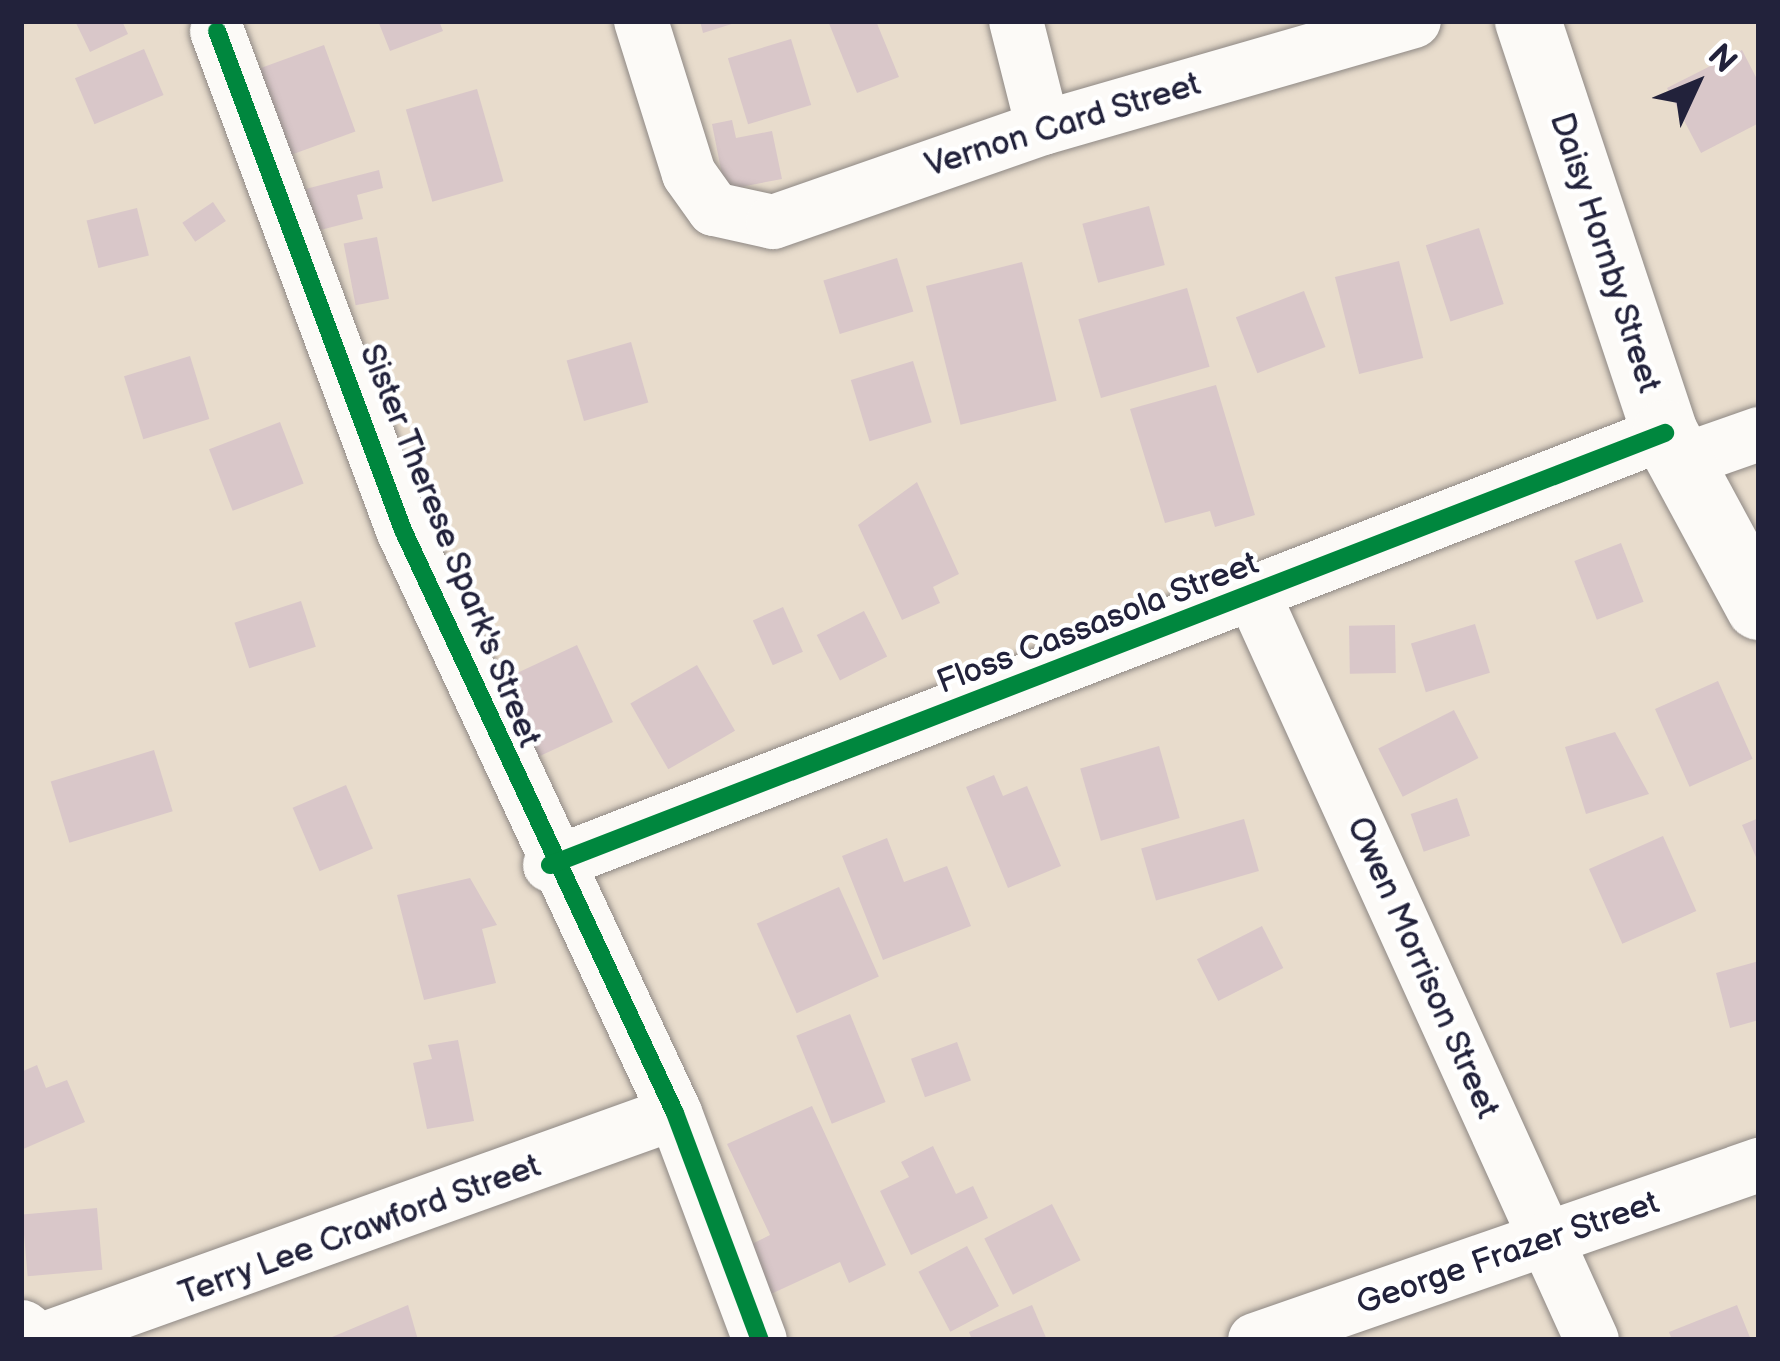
<!DOCTYPE html>
<html>
<head>
<meta charset="utf-8">
<style>
  body { margin:0 }
  #map { position:relative; width:1780px; height:1361px; overflow:hidden; background:#e8dccc; font-family:"Balsamiq Sans",sans-serif }
  div>[style] { position:absolute }
  .building>* { inset:0; background:#d9c7c9; transform-origin:0 0 }
  .roads { filter:drop-shadow(0 0 3px #8e8884) drop-shadow(0 0 3px #8e8884) }
  .street>* { height:54px; margin:-27px; padding:0 27px; transform-origin:27px; border-radius:27px; background:#fcfaf7 }
  .secondary>* { height:66px; margin:-33px; padding:0 33px; transform-origin:33px; border-radius:33px; background:#fcfaf7 }
  .cycleway>* { height:18px; margin:-9px; padding:0 9px; transform-origin:9px; border-radius:9px; background:#00873e }
  span { translate:-50% -50%; white-space:nowrap; text-align:center; line-height:1.15; -webkit-text-stroke:9px #fff; paint-order:stroke }
  .street-label { font-size:33px; color:#22223b }
  .frame { position:absolute; inset:0; border:24px solid #22223b; pointer-events:none }
  .north { position:absolute; left:1636px; top:24px; width:120px; height:120px; -webkit-text-stroke:9px #fff; paint-order:stroke; rotate:46deg; font-size:33px; font-weight:700; line-height:48px; text-align:center; color:#22223b }
  .north::after { content:''; display:block; margin:auto; width:42px; height:54px; background:#22223b; clip-path:polygon(50% 0,100% 100%,50% 72%,0 100%) }
</style>
</head>
<body>
<div id="map">
  <div class="building">
    <div style="clip-path:polygon(75px 21px,122px 21px,128px 34px,90px 52px)"></div>
    <div style="clip-path:polygon(378px 21px,439px 21px,443px 31px,390px 51px)"></div>
    <div style="clip-path:polygon(700px 21px,738px 21px,738px 22px,703px 33px)"></div>
    <div style="clip-path:polygon(828px 21px,876px 21px,899px 77px,857px 93px)"></div>
    <div style="left:791px;top:39px;width:69px;height:66px;rotate:73deg"></div>
    <div style="left:324px;top:45px;width:92px;height:80px;rotate:70deg"></div>
    <div style="left:144px;top:49px;width:50px;height:75px;rotate:67deg"></div>
    <div style="clip-path:polygon(1742px 50px,1759px 83px,1759px 123px,1701px 153px,1667px 88px)"></div>
    <div style="left:477px;top:89px;width:96px;height:74px;rotate:74deg"></div>
    <div style="clip-path:polygon(732px 120px,736px 138px,772px 131px,782px 179px,725px 190px,712px 124px)"></div>
    <div style="clip-path:polygon(379px 170px,383px 188px,357px 195px,363px 219px,305px 234px,294px 192px)"></div>
    <div style="left:213px;top:202px;width:23px;height:37px;rotate:56deg"></div>
    <div style="left:1149px;top:206px;width:61px;height:69px;rotate:75deg"></div>
    <div style="left:137px;top:208px;width:49px;height:52px;rotate:76deg"></div>
    <div style="left:1479px;top:228px;width:80px;height:56px;rotate:72deg"></div>
    <div style="left:377px;top:237px;width:63px;height:34px;rotate:79deg"></div>
    <div style="left:897px;top:258px;width:56px;height:77px;rotate:73deg"></div>
    <div style="left:1399px;top:261px;width:100px;height:66px;rotate:76deg"></div>
    <div style="left:1022px;top:262px;width:143px;height:99px;rotate:76deg"></div>
    <div style="left:1187px;top:288px;width:82px;height:113px;rotate:74deg"></div>
    <div style="left:1304px;top:291px;width:60px;height:73px;rotate:69deg"></div>
    <div style="left:631px;top:342px;width:63px;height:67px;rotate:74deg"></div>
    <div style="left:190px;top:356px;width:66px;height:69px;rotate:73deg"></div>
    <div style="left:913px;top:361px;width:64px;height:65px;rotate:73deg"></div>
    <div style="clip-path:polygon(1216px 385px,1255px 515px,1215px 527px,1210px 511px,1165px 523px,1130px 409px)"></div>
    <div style="left:280px;top:422px;width:66px;height:76px;rotate:69deg"></div>
    <div style="clip-path:polygon(917px 482px,959px 574px,933px 587px,940px 603px,902px 620px,858px 525px)"></div>
    <div style="left:1621px;top:543px;width:63px;height:50px;rotate:69deg"></div>
    <div style="left:301px;top:601px;width:48px;height:70px;rotate:72deg"></div>
    <div style="left:783px;top:607px;width:49px;height:33px;rotate:66deg"></div>
    <div style="left:864px;top:611px;width:51px;height:53px;rotate:63deg"></div>
    <div style="left:1475px;top:624px;width:51px;height:67px;rotate:73deg"></div>
    <div style="left:1395px;top:625px;width:48px;height:46px;rotate:89deg"></div>
    <div style="left:577px;top:645px;width:85px;height:90px;rotate:65deg"></div>
    <div style="left:697px;top:665px;width:76px;height:77px;rotate:60deg"></div>
    <div style="left:1718px;top:681px;width:85px;height:69px;rotate:66deg"></div>
    <div style="left:1454px;top:710px;width:54px;height:85px;rotate:63deg"></div>
    <div style="clip-path:polygon(1615px 732px,1649px 794px,1586px 814px,1565px 747px)"></div>
    <div style="left:1159px;top:746px;width:75px;height:82px;rotate:74deg"></div>
    <div style="left:154px;top:750px;width:64px;height:108px;rotate:73deg"></div>
    <div style="clip-path:polygon(994px 775px,1003px 796px,1027px 786px,1061px 866px,1008px 888px,966px 787px)"></div>
    <div style="left:346px;top:785px;width:69px;height:58px;rotate:67deg"></div>
    <div style="left:1457px;top:798px;width:40px;height:49px;rotate:71deg"></div>
    <div style="clip-path:polygon(1759px 818px,1759px 864px,1742px 825px)"></div>
    <div style="left:1244px;top:819px;width:54px;height:107px;rotate:74deg"></div>
    <div style="left:1663px;top:836px;width:82px;height:81px;rotate:66deg"></div>
    <div style="clip-path:polygon(887px 838px,904px 882px,947px 866px,971px 926px,883px 960px,842px 856px)"></div>
    <div style="clip-path:polygon(470px 878px,497px 925px,482px 929px,496px 983px,424px 1000px,397px 895px)"></div>
    <div style="left:839px;top:887px;width:98px;height:90px;rotate:66deg"></div>
    <div style="left:1262px;top:926px;width:47px;height:73px;rotate:63deg"></div>
    <div style="clip-path:polygon(1759px 961px,1759px 1020px,1730px 1028px,1716px 973px)"></div>
    <div style="left:850px;top:1014px;width:95px;height:58px;rotate:68deg"></div>
    <div style="clip-path:polygon(458px 1040px,474px 1121px,427px 1129px,413px 1063px,432px 1059px,428px 1045px)"></div>
    <div style="left:957px;top:1042px;width:41px;height:49px;rotate:70deg"></div>
    <div style="clip-path:polygon(37px 1065px,46px 1088px,67px 1080px,85px 1122px,21px 1150px,21px 1072px)"></div>
    <div style="clip-path:polygon(812px 1106px,886px 1265px,849px 1283px,840px 1262px,771px 1294px,748px 1246px,770px 1235px,727px 1144px)"></div>
    <div style="clip-path:polygon(933px 1146px,956px 1194px,973px 1186px,988px 1218px,911px 1255px,880px 1191px,909px 1177px,901px 1162px)"></div>
    <div style="left:1052px;top:1204px;width:63px;height:76px;rotate:63deg"></div>
    <div style="left:97px;top:1208px;width:62px;height:75px;rotate:85deg"></div>
    <div style="left:967px;top:1246px;width:68px;height:55px;rotate:62deg"></div>
    <div style="clip-path:polygon(408px 1305px,418px 1340px,325px 1340px)"></div>
    <div style="clip-path:polygon(1032px 1305px,1047px 1340px,972px 1340px,969px 1332px)"></div>
    <div style="clip-path:polygon(1737px 1305px,1751px 1340px,1672px 1340px,1669px 1332px)"></div>
  </div>
  <div class="roads">
    <div class="street">
      <div style="left:641px;top:21px;width:160px;rotate:72.6deg"></div>
      <div style="left:689px;top:174px;width:43px;rotate:54.5deg"></div>
      <div style="left:714px;top:209px;width:60px;rotate:12.4deg"></div>
      <div style="left:773px;top:222px;width:286px;rotate:-19.2deg"></div>
      <div style="left:1043px;top:128px;width:386px;rotate:-16.1deg"></div>
      <div style="left:1016px;top:21px;width:110px;rotate:75.8deg"></div>
      <div style="left:217px;top:31px;width:533px;rotate:69.56deg"></div>
      <div style="left:403px;top:530px;width:643px;rotate:64.99deg"></div>
      <div style="left:675px;top:1113px;width:242px;rotate:69.5deg"></div>
      <div style="left:1679px;top:462px;width:85px;rotate:-19.3deg"></div>
      <div style="left:1254px;top:596px;width:817px;rotate:65.57deg"></div>
      <div style="left:550px;top:865px;width:1196px;rotate:-21.18deg"></div>
      <div style="left:42px;top:1340px;width:672px;rotate:-19.73deg"></div>
      <div style="left:1255px;top:1340px;width:534px;rotate:-19.15deg"></div>
    </div>
    <div class="secondary">
      <div style="left:1528px;top:21px;width:434px;rotate:71.6deg"></div>
      <div style="left:1665px;top:433px;width:198px;rotate:61.6deg"></div>
      <div style="left:21px;top:1333px;width:8px;rotate:67deg"></div>
    </div>
  </div>
  <div class="cycleway">
    <div style="left:217px;top:31px;width:533px;rotate:69.56deg"></div>
    <div style="left:403px;top:530px;width:643px;rotate:64.99deg"></div>
    <div style="left:675px;top:1113px;width:242px;rotate:69.5deg"></div>
    <div style="left:550px;top:865px;width:1196px;rotate:-21.18deg"></div>
  </div>
  <div class="street-label">
    <span style="left:1063px;top:126px;rotate:-17deg">Vernon Card Street</span>
    <span style="left:1604px;top:253px;rotate:72deg">Daisy Hornby Street</span>
    <span style="left:449px;top:546px;rotate:68deg">Sister Therese Spark's Street</span>
    <span style="left:1098px;top:624px;rotate:-21deg">Floss Cassasola Street</span>
    <span style="left:1422px;top:968px;rotate:66deg">Owen Morrison Street</span>
    <span style="left:360px;top:1231px;rotate:-20deg">Terry Lee Crawford Street</span>
    <span style="left:1508px;top:1254px;rotate:-19deg">George Frazer Street</span>
  </div>
  <div class="frame"></div>
  <div class="north">N</div>
</div>
</body>
</html>
